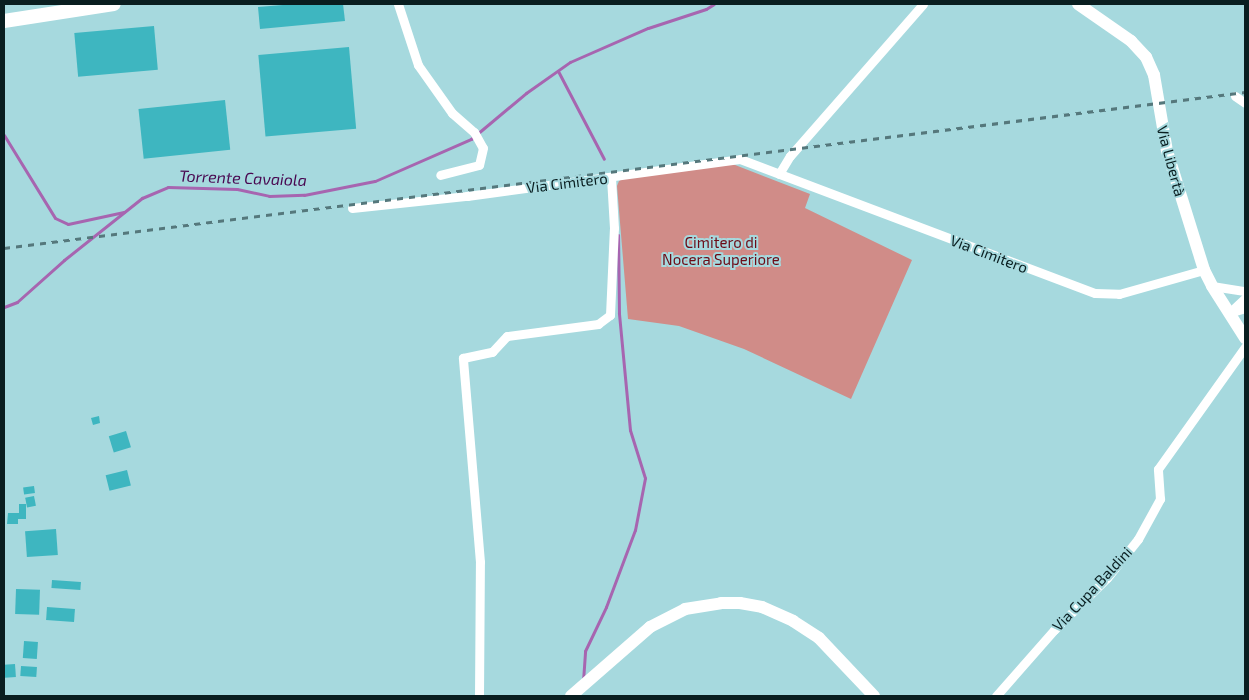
<!DOCTYPE html>
<html>
<head>
<meta charset="utf-8">
<style>
  body { margin:0 }
  #map { position:relative; width:1249px; height:700px; overflow:hidden; background:#a6d9de; font-family:"Exo 2",sans-serif }
  div>[style] { position:absolute }
  .green>* { inset:0; background:#d08c88 }
  .stream>* { height:3px; margin:-1.5px; padding:0 1.5px; transform-origin:1.5px; border-radius:1.5px; background:#a765b0 }
  .building>* { inset:0; background:#3eb6c0; transform-origin:0 0 }
  .street>* { height:9px; margin:-4.5px; padding:0 4.5px; transform-origin:4.5px; border-radius:4.5px; background:#fff }
  .secondary>* { height:12px; margin:-6px; padding:0 6px; transform-origin:6px; border-radius:6px; background:#fff }
  .primary>* { height:14px; margin:-7px; padding:0 7px; transform-origin:7px; border-radius:7px; background:#fff }
  .rail>* { height:3px; margin-top:-1.5px; transform-origin:0; background:repeating-linear-gradient(90deg,#55787c 0 6px,transparent 0 12px) }
  span { translate:-50% -50%; white-space:nowrap; text-align:center; line-height:1.15; -webkit-text-stroke:4px #a6d9de; paint-order:stroke }
  .street-label { font-size:15px; color:#091e20 }
  .park-label { font-size:15px; color:#6c0b16 }
  .water-label { font-size:16px; color:#480750; font-style:italic }
  .frame { position:absolute; inset:0; border:5px solid #091e20; pointer-events:none }
</style>
</head>
<body>
<div id="map">
  <div class="green">
    <div style="clip-path:polygon(730px 163px,810px 194px,805px 208px,912px 260px,851px 399px,744px 349px,679px 326px,628px 319px,617px 186px,619px 181px,624px 178px)"></div>
  </div>
  <div class="stream">
    <div style="left:558px;top:71px;width:99px;rotate:62.4deg"></div>
    <div style="left:4px;top:135px;width:97px;rotate:58.4deg"></div>
    <div style="left:55px;top:218px;width:14px;rotate:25deg"></div>
    <div style="left:68px;top:224px;width:57px;rotate:-12.1deg"></div>
    <div style="left:4px;top:307px;width:14px;rotate:-21deg"></div>
    <div style="left:17px;top:302px;width:63px;rotate:-41.8deg"></div>
    <div style="left:64px;top:260px;width:100px;rotate:-38.5deg"></div>
    <div style="left:142px;top:198px;width:28px;rotate:-23deg"></div>
    <div style="left:168px;top:187px;width:69px;rotate:1.7deg"></div>
    <div style="left:237px;top:189px;width:33px;rotate:12deg"></div>
    <div style="left:269px;top:196px;width:35px;rotate:-2deg"></div>
    <div style="left:304px;top:195px;width:72px;rotate:-11.2deg"></div>
    <div style="left:375px;top:181px;width:105px;rotate:-23.6deg"></div>
    <div style="left:471px;top:139px;width:72px;rotate:-39.9deg"></div>
    <div style="left:526px;top:93px;width:54px;rotate:-35.2deg"></div>
    <div style="left:570px;top:62px;width:85px;rotate:-23.6deg"></div>
    <div style="left:648px;top:28px;width:61px;rotate:-18.1deg"></div>
    <div style="left:706px;top:9px;width:9px;rotate:-32deg"></div>
    <div style="left:583px;top:681px;width:30px;rotate:-86deg"></div>
    <div style="left:585px;top:651px;width:49px;rotate:-64.5deg"></div>
    <div style="left:606px;top:607px;width:82px;rotate:-69.4deg"></div>
    <div style="left:635px;top:530px;width:53px;rotate:-79.1deg"></div>
    <div style="left:645px;top:478px;width:50px;rotate:-107.4deg"></div>
    <div style="left:630px;top:430px;width:118px;rotate:-95.4deg"></div>
    <div style="left:619px;top:313px;width:78px;rotate:-90.7deg"></div>
  </div>
  <div class="building">
    <div style="clip-path:polygon(295px 4px,343px 4px,345px 21px,260px 29px,258px 7px)"></div>
    <div style="left:154px;top:26px;width:44px;height:80px;rotate:85deg"></div>
    <div style="left:349px;top:47px;width:82px;height:91px;rotate:85deg"></div>
    <div style="left:225px;top:100px;width:50px;height:87px;rotate:84deg"></div>
    <div style="clip-path:polygon(99px 416px,100px 423px,93px 425px,91px 418px)"></div>
    <div style="left:126px;top:431px;width:17px;height:18px;rotate:73deg"></div>
    <div style="left:127px;top:470px;width:16px;height:22px;rotate:76deg"></div>
    <div style="left:34px;top:486px;width:7px;height:11px;rotate:82deg"></div>
    <div style="left:34px;top:496px;width:10px;height:9px;rotate:79deg"></div>
    <div style="clip-path:polygon(19px 504px,26px 504px,26px 519px,18px 519px,18px 524px,7px 524px,8px 513px,19px 513px)"></div>
    <div style="left:56px;top:529px;width:26px;height:31px;rotate:86deg"></div>
    <div style="left:52px;top:580px;width:29px;height:8px;rotate:4deg"></div>
    <div style="left:16px;top:589px;width:24px;height:25px;rotate:2deg"></div>
    <div style="left:47px;top:607px;width:28px;height:13px;rotate:4deg"></div>
    <div style="left:24px;top:641px;width:14px;height:17px;rotate:4deg"></div>
    <div style="left:15px;top:664px;width:13px;height:11px;rotate:86deg"></div>
    <div style="left:21px;top:666px;width:16px;height:10px;rotate:4deg"></div>
  </div>
  <div class="street">
    <div style="left:398px;top:4px;width:64px;rotate:71.8deg"></div>
    <div style="left:418px;top:65px;width:59px;rotate:54.7deg"></div>
    <div style="left:452px;top:113px;width:29px;rotate:41deg"></div>
    <div style="left:474px;top:132px;width:18px;rotate:61deg"></div>
    <div style="left:483px;top:148px;width:17px;rotate:103deg"></div>
    <div style="left:479px;top:165px;width:40px;rotate:165.6deg"></div>
    <div style="left:1235px;top:96px;width:12px;rotate:35deg"></div>
    <div style="left:779px;top:174px;width:21px;rotate:-59deg"></div>
    <div style="left:790px;top:156px;width:202px;rotate:-48.8deg"></div>
    <div style="left:352px;top:208px;width:116px;rotate:-6deg"></div>
    <div style="left:467px;top:196px;width:275px;rotate:-7.7deg"></div>
    <div style="left:740px;top:159px;width:379px;rotate:20.7deg"></div>
    <div style="left:1095px;top:293px;width:24px;rotate:2deg"></div>
    <div style="left:1119px;top:294px;width:88px;rotate:-15.8deg"></div>
    <div style="left:1212px;top:286px;width:33px;rotate:9deg"></div>
    <div style="left:1229px;top:313px;width:22px;rotate:-43deg"></div>
    <div style="left:1229px;top:313px;width:17px;rotate:-17deg"></div>
    <div style="left:479px;top:696px;width:134px;rotate:-89.6deg"></div>
    <div style="left:480px;top:562px;width:205px;rotate:-94.8deg"></div>
    <div style="left:463px;top:358px;width:30px;rotate:-12deg"></div>
    <div style="left:492px;top:352px;width:22px;rotate:-47deg"></div>
    <div style="left:507px;top:336px;width:92px;rotate:-7.5deg"></div>
    <div style="left:598px;top:324px;width:15px;rotate:-37deg"></div>
    <div style="left:610px;top:315px;width:87px;rotate:-87.4deg"></div>
    <div style="left:614px;top:228px;width:50px;rotate:-93.4deg"></div>
    <div style="left:996px;top:696px;width:88px;rotate:-48.7deg"></div>
    <div style="left:1054px;top:630px;width:74px;rotate:-44.5deg"></div>
    <div style="left:1107px;top:578px;width:50px;rotate:-51.5deg"></div>
    <div style="left:1138px;top:539px;width:46px;rotate:-61.2deg"></div>
    <div style="left:1160px;top:499px;width:30px;rotate:-94deg"></div>
    <div style="left:1158px;top:469px;width:150px;rotate:-54.5deg"></div>
  </div>
  <div class="secondary">
    <div style="left:1078px;top:4px;width:65px;rotate:34.9deg"></div>
    <div style="left:1131px;top:41px;width:22px;rotate:47deg"></div>
    <div style="left:1146px;top:57px;width:20px;rotate:66deg"></div>
    <div style="left:1154px;top:75px;width:77px;rotate:80.3deg"></div>
    <div style="left:1167px;top:151px;width:125px;rotate:72.7deg"></div>
    <div style="left:1204px;top:270px;width:18px;rotate:63deg"></div>
    <div style="left:1212px;top:286px;width:62px;rotate:57.6deg"></div>
    <div style="left:571px;top:696px;width:105px;rotate:-41.1deg"></div>
    <div style="left:650px;top:627px;width:39px;rotate:-27deg"></div>
    <div style="left:685px;top:609px;width:36px;rotate:-9deg"></div>
    <div style="left:721px;top:603px;width:19px"></div>
    <div style="left:740px;top:603px;width:22px;rotate:10deg"></div>
    <div style="left:762px;top:607px;width:34px;rotate:24deg"></div>
    <div style="left:793px;top:621px;width:31px;rotate:33deg"></div>
    <div style="left:819px;top:638px;width:80px;rotate:46.5deg"></div>
  </div>
  <div class="primary">
    <div style="left:4px;top:21px;width:111px;rotate:-8.8deg"></div>
  </div>
  <div class="rail">
    <div style="left:4px;top:248px;width:1251px;rotate:-7.16deg"></div>
  </div>
  <div class="street-label">
    <span style="left:1171px;top:161px;rotate:75deg">Via Libertà</span>
    <span style="left:567px;top:183px;rotate:-7deg">Via Cimitero</span>
    <span style="left:989px;top:254px;rotate:21deg">Via Cimitero</span>
    <span style="left:1092px;top:589px;rotate:-47deg">Via Cupa Baldini</span>
  </div>
  <div class="park-label">
    <span style="left:721px;top:251px">Cimitero di<br>Nocera Superiore</span>
  </div>
  <div class="water-label">
    <span style="left:243px;top:178px;rotate:2deg">Torrente Cavaiola</span>
  </div>
  <div class="frame"></div>
</div>
</body>
</html>
